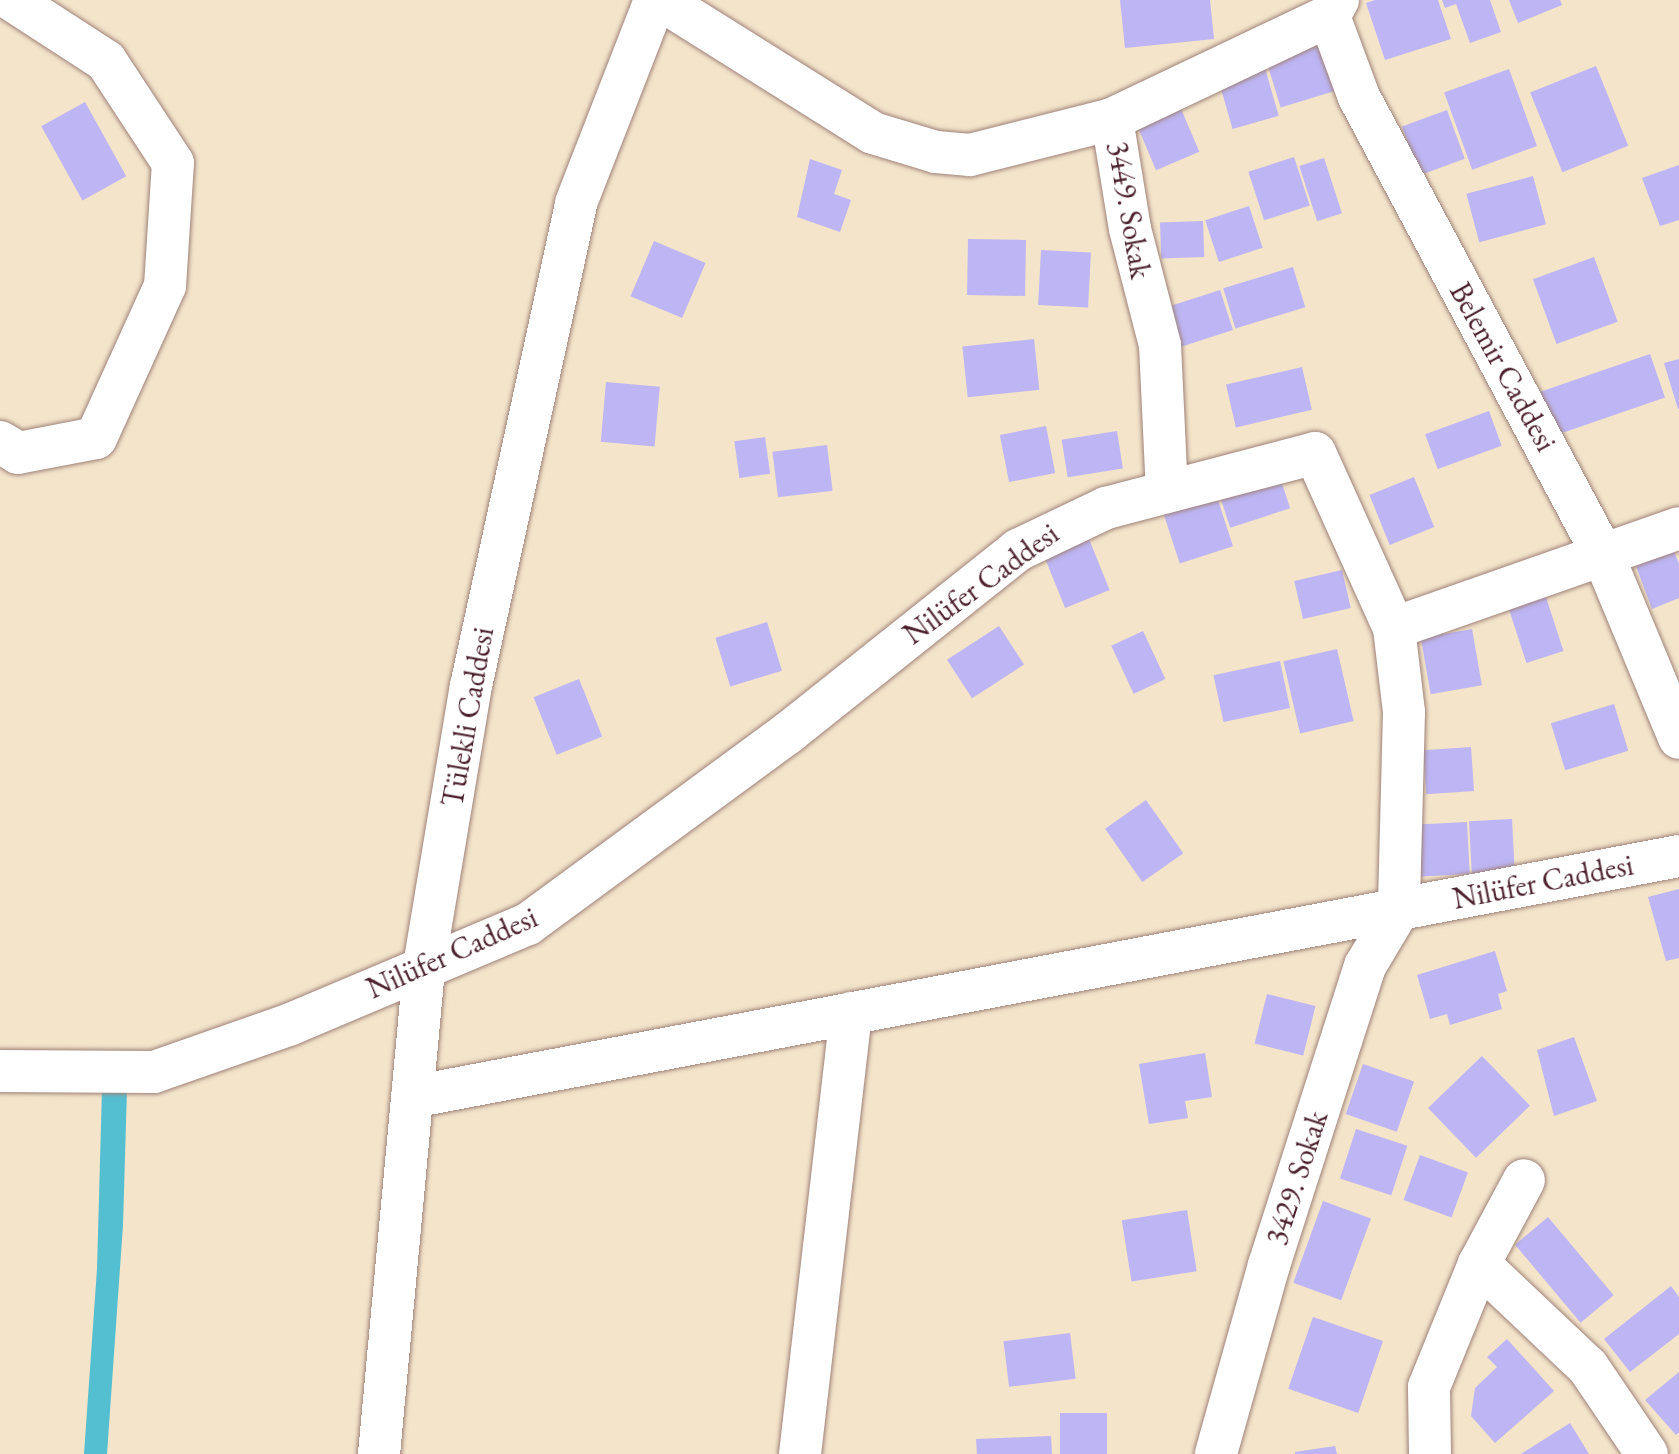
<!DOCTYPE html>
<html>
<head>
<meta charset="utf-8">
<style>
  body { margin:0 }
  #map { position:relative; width:1679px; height:1454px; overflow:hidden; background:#f4e4ca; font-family:"EB Garamond",serif }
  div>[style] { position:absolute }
  .water>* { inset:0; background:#55bfd2 }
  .building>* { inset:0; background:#bdb5f4; transform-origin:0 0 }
  .roads { filter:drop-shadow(0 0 2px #9f827a) drop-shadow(0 0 2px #9f827a) }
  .minor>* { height:42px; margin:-21px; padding:0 21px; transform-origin:21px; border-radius:21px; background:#fff }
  span { translate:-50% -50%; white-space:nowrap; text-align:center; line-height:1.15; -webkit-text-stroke:8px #fff; paint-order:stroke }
  .street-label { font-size:30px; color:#4a1f2b }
</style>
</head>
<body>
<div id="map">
  <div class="water">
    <div style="clip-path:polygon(102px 1089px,127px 1089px,123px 1225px,107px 1454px,84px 1454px,97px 1269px)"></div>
  </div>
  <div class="building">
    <div style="clip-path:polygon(1120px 0,1210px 0,1214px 39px,1125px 48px)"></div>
    <div style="clip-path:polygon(1375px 0,1438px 0,1451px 39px,1385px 60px,1366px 3px)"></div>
    <div style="clip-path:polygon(1442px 0,1490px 0,1501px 32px,1470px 43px,1456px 4px,1445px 8px)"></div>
    <div style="clip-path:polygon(1509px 0,1560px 0,1562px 5px,1518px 23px)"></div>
    <div style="left:1324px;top:44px;width:48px;height:60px;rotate:73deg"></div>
    <div style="left:1263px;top:61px;width:57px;height:48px;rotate:74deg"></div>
    <div style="left:1596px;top:66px;width:86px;height:71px;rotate:68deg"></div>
    <div style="left:1509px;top:69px;width:82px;height:69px;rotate:70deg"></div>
    <div style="left:85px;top:102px;width:85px;height:50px;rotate:61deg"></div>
    <div style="left:1179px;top:104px;width:52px;height:47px;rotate:67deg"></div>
    <div style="left:1447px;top:110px;width:52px;height:48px;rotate:70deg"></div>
    <div style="left:1294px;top:157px;width:51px;height:48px;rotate:72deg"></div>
    <div style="left:1324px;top:158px;width:58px;height:26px;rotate:72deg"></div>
    <div style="clip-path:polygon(810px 159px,842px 170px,834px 194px,851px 200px,840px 232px,797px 217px)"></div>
    <div style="clip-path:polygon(1679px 165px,1679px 220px,1660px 226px,1642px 178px)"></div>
    <div style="left:1533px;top:176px;width:50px;height:69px;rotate:75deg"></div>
    <div style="left:1249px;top:206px;width:44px;height:46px;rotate:72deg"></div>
    <div style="left:1203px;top:221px;width:36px;height:43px;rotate:88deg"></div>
    <div style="left:968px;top:239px;width:58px;height:56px;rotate:1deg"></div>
    <div style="left:654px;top:241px;width:56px;height:60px;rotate:23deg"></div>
    <div style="left:1041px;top:250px;width:50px;height:55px;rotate:3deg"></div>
    <div style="left:1594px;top:257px;width:69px;height:65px;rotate:70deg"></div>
    <div style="left:1293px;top:267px;width:42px;height:73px;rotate:73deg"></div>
    <div style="left:1220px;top:290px;width:42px;height:57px;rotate:72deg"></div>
    <div style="left:1034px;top:339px;width:51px;height:72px;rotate:84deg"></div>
    <div style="left:1650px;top:354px;width:46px;height:122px;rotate:71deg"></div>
    <div style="clip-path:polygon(1679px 359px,1679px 409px,1678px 409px,1664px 363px)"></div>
    <div style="left:1302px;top:367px;width:44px;height:78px;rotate:77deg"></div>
    <div style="left:606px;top:382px;width:54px;height:60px;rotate:5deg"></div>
    <div style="left:1489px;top:411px;width:37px;height:68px;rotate:70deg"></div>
    <div style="left:1046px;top:426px;width:48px;height:47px;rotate:79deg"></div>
    <div style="left:1117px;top:431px;width:38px;height:56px;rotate:81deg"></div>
    <div style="left:765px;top:437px;width:37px;height:31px;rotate:82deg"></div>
    <div style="left:827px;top:445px;width:46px;height:55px;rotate:83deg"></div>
    <div style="left:1279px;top:474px;width:36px;height:63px;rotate:72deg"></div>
    <div style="left:1414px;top:477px;width:54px;height:48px;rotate:68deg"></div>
    <div style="left:1216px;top:494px;width:55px;height:56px;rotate:72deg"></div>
    <div style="clip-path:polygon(1668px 535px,1679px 564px,1679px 598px,1652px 609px,1630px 550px)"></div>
    <div style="left:1089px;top:539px;width:55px;height:48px;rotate:68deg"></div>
    <div style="left:1342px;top:570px;width:39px;height:49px;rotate:77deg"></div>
    <div style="left:1544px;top:591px;width:63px;height:39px;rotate:72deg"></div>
    <div style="left:767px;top:622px;width:51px;height:54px;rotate:73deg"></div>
    <div style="left:999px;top:626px;width:46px;height:62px;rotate:57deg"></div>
    <div style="left:1472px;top:629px;width:57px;height:52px;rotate:80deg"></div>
    <div style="left:1143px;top:631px;width:53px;height:35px;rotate:65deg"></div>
    <div style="left:1337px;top:649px;width:74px;height:55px;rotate:77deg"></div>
    <div style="left:1280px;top:661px;width:48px;height:68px;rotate:78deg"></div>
    <div style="left:579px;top:679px;width:62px;height:49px;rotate:68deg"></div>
    <div style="left:1614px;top:704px;width:49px;height:66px;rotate:73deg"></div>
    <div style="left:1471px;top:747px;width:44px;height:48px;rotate:86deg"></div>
    <div style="left:1146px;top:800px;width:65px;height:50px;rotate:55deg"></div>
    <div style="left:1512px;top:819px;width:52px;height:43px;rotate:87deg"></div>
    <div style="left:1467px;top:822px;width:52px;height:49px;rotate:87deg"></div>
    <div style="clip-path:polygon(1679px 889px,1679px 958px,1666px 961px,1648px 897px)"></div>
    <div style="clip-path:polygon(1495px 951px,1507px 991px,1498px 994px,1502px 1009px,1450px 1025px,1447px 1014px,1430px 1019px,1417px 975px)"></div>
    <div style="left:1267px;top:994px;width:50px;height:51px;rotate:14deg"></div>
    <div style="clip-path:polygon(1574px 1037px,1597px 1101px,1554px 1116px,1537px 1050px)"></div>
    <div style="clip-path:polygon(1205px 1053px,1212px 1097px,1185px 1101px,1188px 1118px,1149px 1124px,1139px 1064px)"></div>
    <div style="left:1482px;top:1056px;width:69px;height:75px;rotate:46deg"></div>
    <div style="left:1363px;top:1064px;width:54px;height:53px;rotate:19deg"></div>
    <div style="left:1356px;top:1129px;width:54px;height:52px;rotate:18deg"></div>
    <div style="left:1420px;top:1155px;width:51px;height:48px;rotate:20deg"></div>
    <div style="left:1323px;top:1201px;width:51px;height:87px;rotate:20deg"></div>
    <div style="left:1187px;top:1210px;width:62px;height:66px;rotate:81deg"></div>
    <div style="left:1548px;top:1217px;width:102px;height:43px;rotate:50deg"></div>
    <div style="clip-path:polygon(1671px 1286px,1679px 1297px,1679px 1334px,1630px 1372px,1604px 1339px)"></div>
    <div style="left:1313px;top:1317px;width:74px;height:76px;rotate:19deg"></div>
    <div style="left:1070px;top:1333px;width:46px;height:67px;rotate:83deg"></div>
    <div style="clip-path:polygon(1507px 1339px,1554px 1391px,1495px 1443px,1471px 1416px,1475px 1388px,1497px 1367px,1487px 1357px)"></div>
    <div style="clip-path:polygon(1679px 1372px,1679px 1432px,1676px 1435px,1645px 1400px)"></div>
    <div style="left:1060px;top:1413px;width:47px;height:41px"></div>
    <div style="clip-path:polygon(1570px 1423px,1589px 1454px,1521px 1454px)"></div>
    <div style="clip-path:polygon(1051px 1436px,1052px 1454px,977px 1454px,976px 1439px)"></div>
    <div style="clip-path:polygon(1335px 1446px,1337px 1454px,1295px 1454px,1295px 1452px)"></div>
  </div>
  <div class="roads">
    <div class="minor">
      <div style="left:661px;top:0;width:250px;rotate:32.1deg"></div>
      <div style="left:873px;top:133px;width:66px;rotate:16.8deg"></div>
      <div style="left:936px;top:152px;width:34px;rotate:5deg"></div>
      <div style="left:970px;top:155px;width:146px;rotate:-14.2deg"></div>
      <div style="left:1112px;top:119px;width:240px;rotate:-25.4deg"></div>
      <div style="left:1338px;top:0;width:18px;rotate:119deg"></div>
      <div style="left:1329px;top:16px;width:86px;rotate:69.7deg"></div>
      <div style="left:1359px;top:97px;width:519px;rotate:61.95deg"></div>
      <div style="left:1603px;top:555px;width:198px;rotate:67.4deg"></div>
      <div style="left:1112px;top:119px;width:111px;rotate:80.7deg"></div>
      <div style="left:1130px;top:229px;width:120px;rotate:75.5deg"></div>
      <div style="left:1160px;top:345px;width:146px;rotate:87.3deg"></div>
      <div style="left:0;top:442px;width:21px;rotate:31deg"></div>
      <div style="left:18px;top:453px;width:79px;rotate:-10.9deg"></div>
      <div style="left:96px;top:438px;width:167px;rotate:-65.6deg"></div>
      <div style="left:165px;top:286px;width:123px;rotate:-86.3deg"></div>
      <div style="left:173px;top:163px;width:122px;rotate:-123.3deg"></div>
      <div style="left:106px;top:61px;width:112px;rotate:-147deg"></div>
      <div style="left:1394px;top:628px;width:302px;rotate:-19.3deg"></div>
      <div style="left:0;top:1071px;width:154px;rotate:0.4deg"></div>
      <div style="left:154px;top:1072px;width:145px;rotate:-19.3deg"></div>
      <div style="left:291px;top:1024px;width:257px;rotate:-22.9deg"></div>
      <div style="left:528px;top:924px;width:323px;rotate:-36.3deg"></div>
      <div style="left:788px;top:733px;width:294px;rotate:-38.5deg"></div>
      <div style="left:1018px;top:550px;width:98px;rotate:-25.5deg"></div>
      <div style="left:1106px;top:508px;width:216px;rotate:-14.7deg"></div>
      <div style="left:1315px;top:453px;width:192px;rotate:65.7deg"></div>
      <div style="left:1394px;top:628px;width:85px;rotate:83.2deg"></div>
      <div style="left:1404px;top:712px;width:197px;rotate:91.5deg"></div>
      <div style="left:1399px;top:909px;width:66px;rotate:120.8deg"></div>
      <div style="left:1365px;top:966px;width:314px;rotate:107.8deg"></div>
      <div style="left:1269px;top:1265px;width:196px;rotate:105.7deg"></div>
      <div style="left:412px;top:1097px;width:1290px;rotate:-10.77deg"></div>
      <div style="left:1479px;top:1264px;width:150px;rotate:43.4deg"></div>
      <div style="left:1588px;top:1367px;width:105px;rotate:55.9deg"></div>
      <div style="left:379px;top:1454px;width:490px;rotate:-84.7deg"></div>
      <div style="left:424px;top:966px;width:284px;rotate:-80.5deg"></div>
      <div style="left:471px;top:686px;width:494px;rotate:-77.7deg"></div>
      <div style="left:576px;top:203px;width:218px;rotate:-68.7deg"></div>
      <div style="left:800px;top:1454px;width:444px;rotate:-83.4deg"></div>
      <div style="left:1430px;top:1454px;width:67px;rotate:-90.9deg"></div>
      <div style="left:1429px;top:1387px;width:133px;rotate:-67.9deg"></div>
      <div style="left:1479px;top:1264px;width:95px;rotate:-61.8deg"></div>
    </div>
  </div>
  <div class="street-label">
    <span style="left:1129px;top:210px;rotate:80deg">3449. Sokak</span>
    <span style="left:1503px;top:367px;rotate:61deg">Belemir Caddesi</span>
    <span style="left:981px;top:584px;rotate:-36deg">Nilüfer Caddesi</span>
    <span style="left:468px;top:717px;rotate:-80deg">Tülekli Caddesi</span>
    <span style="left:1543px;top:882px;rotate:-11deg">Nilüfer Caddesi</span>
    <span style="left:452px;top:953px;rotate:-24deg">Nilüfer Caddesi</span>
    <span style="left:1297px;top:1178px;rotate:-72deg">3429. Sokak</span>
  </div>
</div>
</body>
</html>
